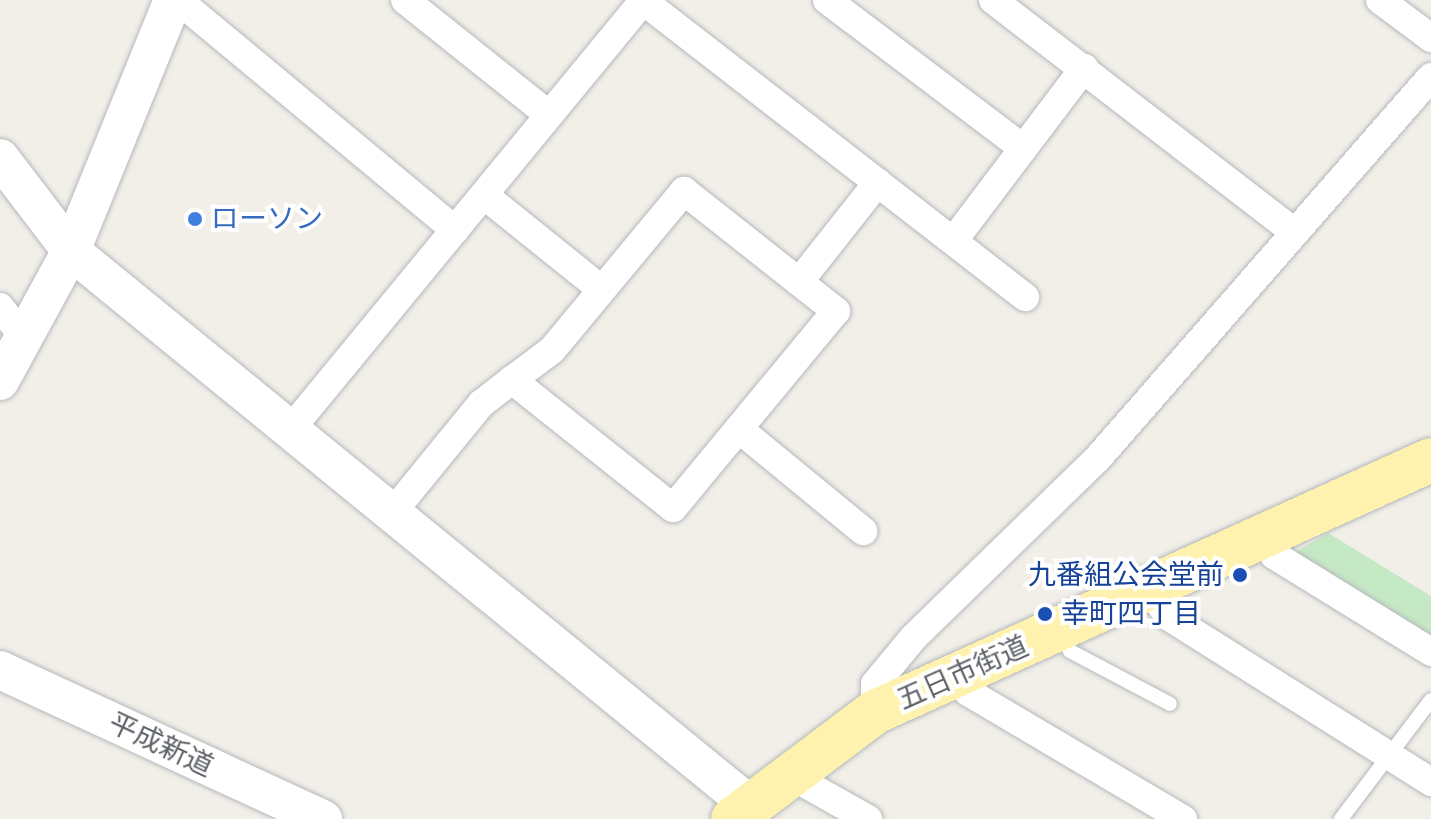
<!DOCTYPE html>
<html>
<head>
<meta charset="utf-8">
<style>
  body { margin:0 }
  #map { position:relative; width:1431px; height:819px; overflow:hidden; background:#f1efe8; font-family:Karla,"Noto Sans JP",sans-serif }
  div>[style] { position:absolute }
  .green>* { inset:0; background:#c5e8c5 }
  .roads { filter:drop-shadow(0 0 2px #b5b8bc) drop-shadow(0 0 2px #b5b8bc) }
  .lane>* { height:14px; margin:-7px; padding:0 7px; transform-origin:7px; border-radius:7px; background:#fff }
  .street>* { height:28px; margin:-14px; padding:0 14px; transform-origin:14px; border-radius:14px; background:#fff }
  .secondary>* { height:38px; margin:-19px; padding:0 19px; transform-origin:19px; border-radius:19px; background:#fff }
  .primary>* { height:44px; margin:-22px; padding:0 22px; transform-origin:22px; border-radius:22px; background:#fff2af }
  .dots>* { width:22px; height:22px; translate:-50% -50%; box-sizing:border-box; border:4px solid #fff; border-radius:50% }
  span { translate:-50% -50%; white-space:nowrap; text-align:center; line-height:1.15; -webkit-text-stroke:8px #fff; paint-order:stroke }
  .shop-label { font-size:28px; color:#366cbe }
  .left { translate:0 -50%; text-align:left }
  .transit-label { font-size:28px; color:#164399 }
  .right { translate:-100% -50%; text-align:right }
  .street-label { font-size:28px; color:#5f6368 }
</style>
</head>
<body>
<div id="map">
  <div class="green">
    <div style="clip-path:polygon(1328px 533px,1431px 596px,1431px 637px,1294px 553px)"></div>
  </div>
  <div class="roads">
    <div class="lane">
      <div style="left:1063px;top:633px;width:19px;rotate:69deg"></div>
      <div style="left:1070px;top:651px;width:113px;rotate:27.9deg"></div>
      <div style="left:1341px;top:819px;width:149px;rotate:-52.9deg"></div>
    </div>
    <div class="street">
      <div style="left:178px;top:0;width:360px;rotate:39.7deg"></div>
      <div style="left:405px;top:0;width:184px;rotate:38.6deg"></div>
      <div style="left:642px;top:0;width:485px;rotate:37.8deg"></div>
      <div style="left:827px;top:0;width:246px;rotate:37.1deg"></div>
      <div style="left:993px;top:0;width:379px;rotate:37.6deg"></div>
      <div style="left:1380px;top:0;width:64px;rotate:36.7deg"></div>
      <div style="left:484px;top:195px;width:151px;rotate:38.8deg"></div>
      <div style="left:954px;top:240px;width:216px;rotate:-52.9deg"></div>
      <div style="left:799px;top:282px;width:127px;rotate:-51.7deg"></div>
      <div style="left:0;top:307px;width:39px;rotate:52deg"></div>
      <div style="left:739px;top:429px;width:161px;rotate:39.4deg"></div>
      <div style="left:290px;top:430px;width:557px;rotate:-50.54deg"></div>
      <div style="left:392px;top:513px;width:141px;rotate:-50.8deg"></div>
      <div style="left:481px;top:404px;width:39px;rotate:-38deg"></div>
      <div style="left:512px;top:380px;width:50px;rotate:-36.9deg"></div>
      <div style="left:552px;top:350px;width:207px;rotate:-50.3deg"></div>
      <div style="left:684px;top:191px;width:194px;rotate:38.3deg"></div>
      <div style="left:836px;top:311px;width:256px;rotate:129.6deg"></div>
      <div style="left:673px;top:508px;width:206px;rotate:-141.5deg"></div>
      <div style="left:1263px;top:536px;width:22px;rotate:60deg"></div>
      <div style="left:1274px;top:555px;width:185px;rotate:31.7deg"></div>
      <div style="left:1149px;top:590px;width:34px;rotate:53deg"></div>
      <div style="left:1169px;top:617px;width:310px;rotate:32.2deg"></div>
      <div style="left:962px;top:673px;width:20px;rotate:72deg"></div>
      <div style="left:968px;top:692px;width:250px;rotate:30.6deg"></div>
      <div style="left:875px;top:712px;width:28px;rotate:-90deg"></div>
      <div style="left:875px;top:684px;width:61px;rotate:-50.3deg"></div>
      <div style="left:914px;top:637px;width:257px;rotate:-44.2deg"></div>
      <div style="left:1098px;top:458px;width:506px;rotate:-48.85deg"></div>
      <div style="left:788px;top:774px;width:92px;rotate:29.4deg"></div>
    </div>
    <div class="secondary">
      <div style="left:0;top:158px;width:117px;rotate:52.6deg"></div>
      <div style="left:71px;top:251px;width:876px;rotate:39.21deg"></div>
      <div style="left:0;top:381px;width:148px;rotate:-61.4deg"></div>
      <div style="left:71px;top:251px;width:271px;rotate:-67.9deg"></div>
      <div style="left:0;top:670px;width:356px;rotate:24.8deg"></div>
    </div>
    <div class="primary">
      <div style="left:733px;top:819px;width:178px;rotate:-37deg"></div>
      <div style="left:875px;top:712px;width:610px;rotate:-24.38deg"></div>
    </div>
  </div>
  <div class="dots">
    <div style="left:195px;top:219px;background:#3f7fe0"></div>
    <div style="left:1240px;top:575px;background:#1a4fb4"></div>
    <div style="left:1045px;top:614px;background:#1a4fb4"></div>
  </div>
  <div class="shop-label">
    <span class="left" style="left:211px;top:219px">ローソン</span>
  </div>
  <div class="transit-label">
    <span class="right" style="left:1224px;top:575px">九番組公会堂前</span>
    <span class="left" style="left:1061px;top:614px">幸町四丁目</span>
  </div>
  <div class="street-label">
    <span style="left:963px;top:673px;rotate:-24deg">五日市街道</span>
    <span style="left:161px;top:745px;rotate:25deg">平成新道</span>
  </div>
</div>
</body>
</html>
